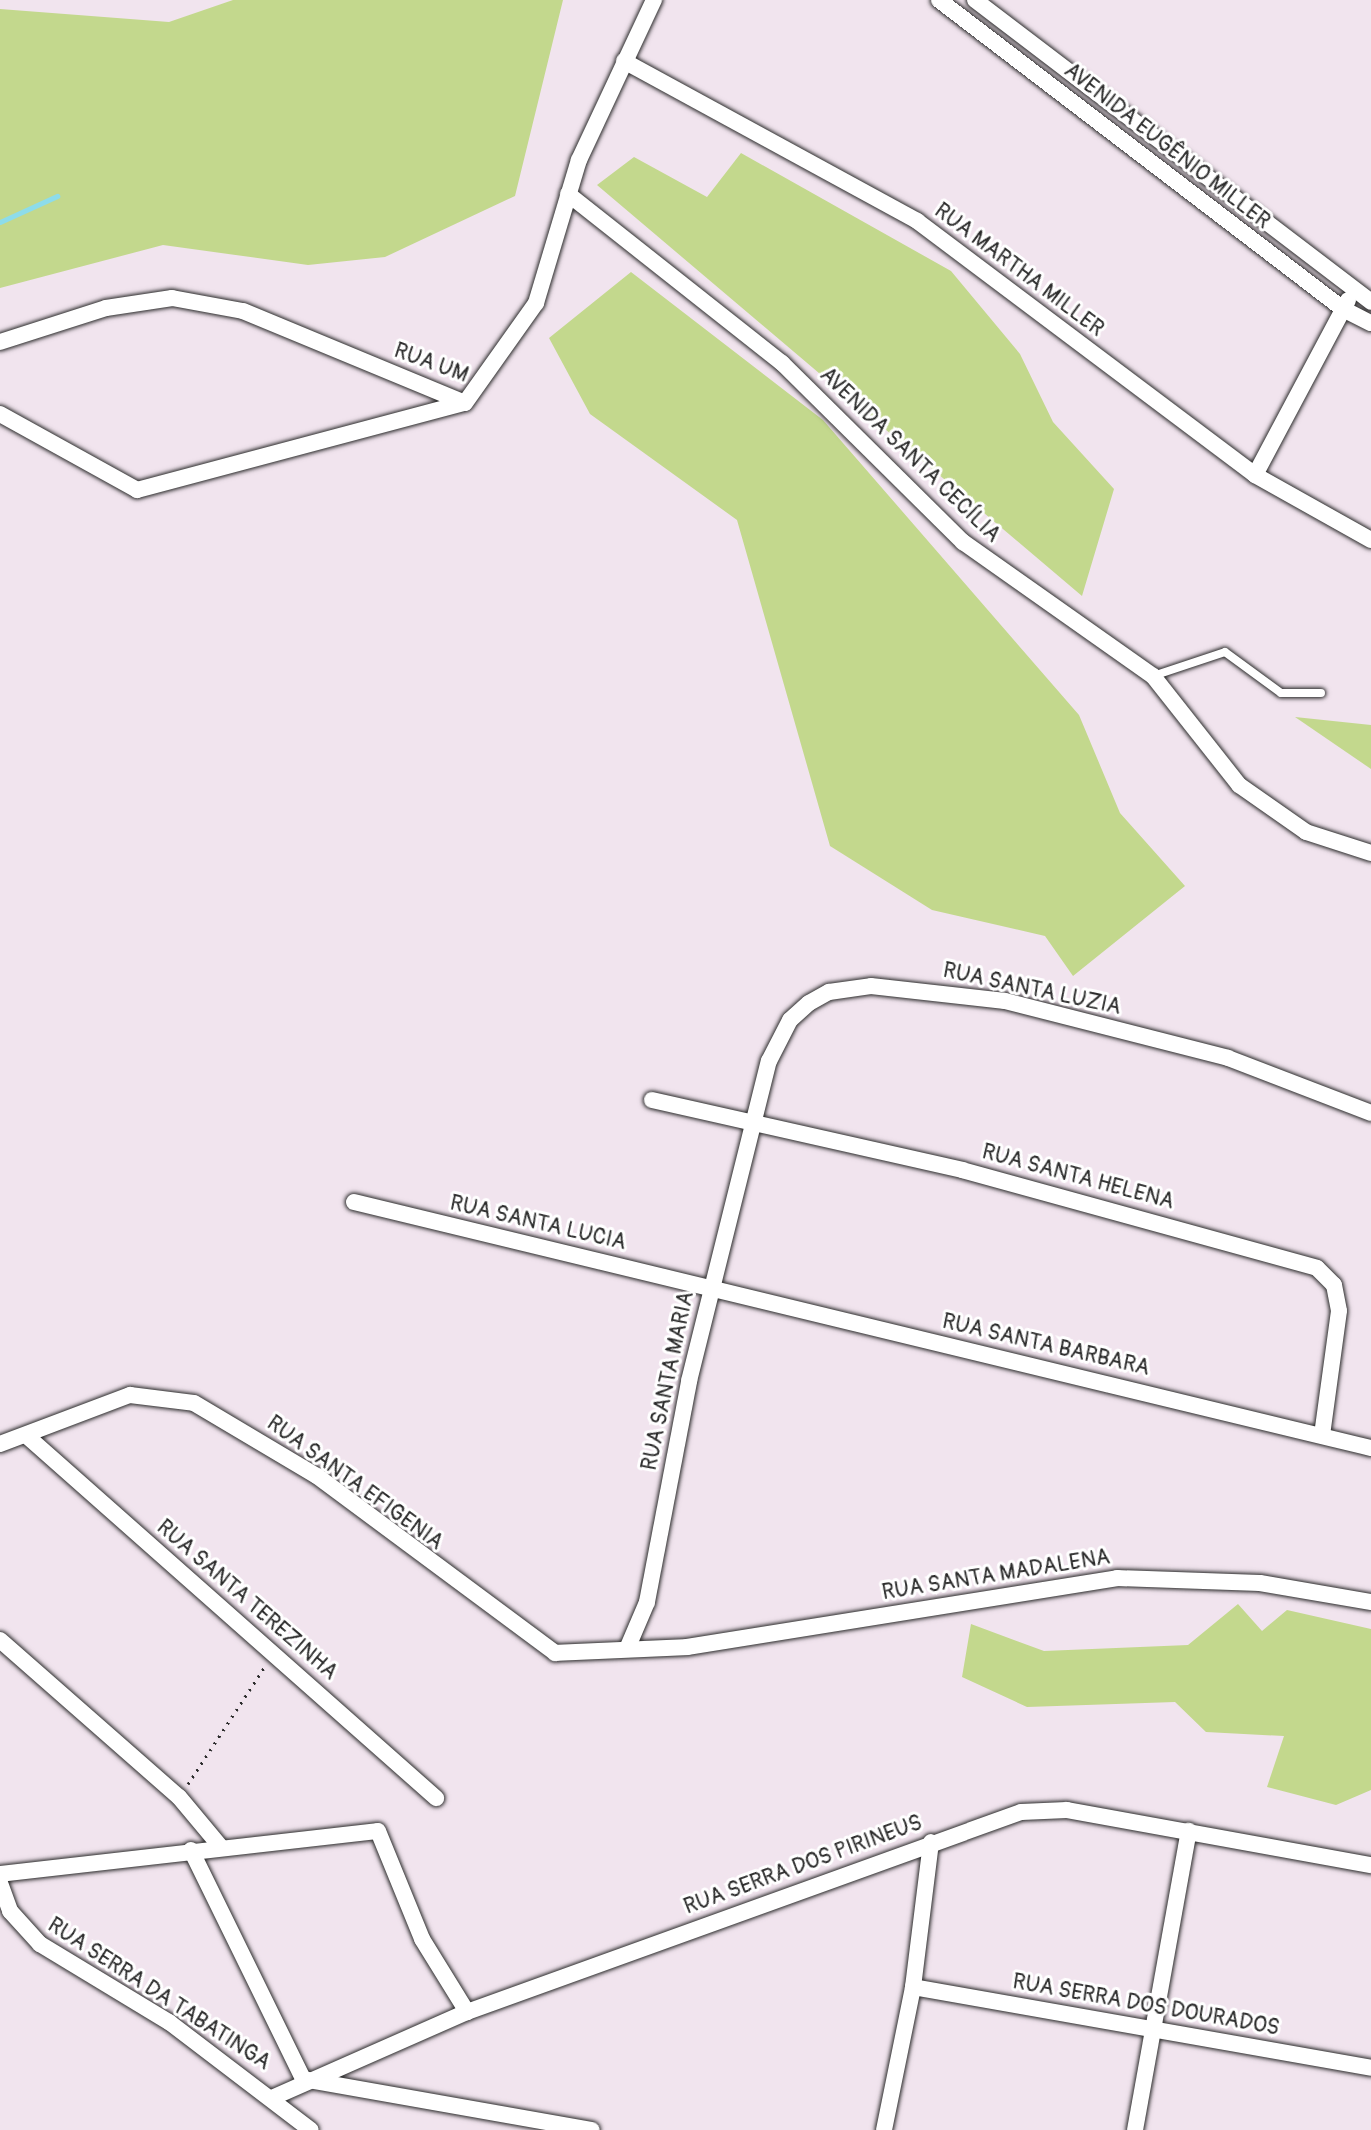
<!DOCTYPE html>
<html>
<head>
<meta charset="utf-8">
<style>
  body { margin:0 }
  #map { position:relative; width:1371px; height:2130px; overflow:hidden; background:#f1e4ee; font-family:Pangolin,sans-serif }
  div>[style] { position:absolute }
  .green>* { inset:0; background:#c3d88d }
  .stream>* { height:5px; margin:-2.5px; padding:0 2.5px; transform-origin:2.5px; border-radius:2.5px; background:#8ddcea }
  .path>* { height:3px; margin-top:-1.5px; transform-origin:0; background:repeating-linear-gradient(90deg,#2b2b2b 0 2px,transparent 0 8px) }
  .roads { filter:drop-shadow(0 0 2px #2b2b2b) drop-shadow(0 0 2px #2b2b2b) }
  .lane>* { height:8px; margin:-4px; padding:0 4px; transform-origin:4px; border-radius:4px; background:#fff }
  .street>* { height:16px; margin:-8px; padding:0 8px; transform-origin:8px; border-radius:8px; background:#fff }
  span { translate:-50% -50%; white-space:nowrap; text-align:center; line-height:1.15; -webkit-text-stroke:6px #fff; paint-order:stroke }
  .street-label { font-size:22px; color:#2b2b2b }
</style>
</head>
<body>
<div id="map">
  <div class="green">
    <div style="clip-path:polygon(233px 0,563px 0,515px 196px,385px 257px,308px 265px,163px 245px,0 288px,0 9px,169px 22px)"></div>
    <div style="clip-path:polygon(741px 153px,951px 271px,1020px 354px,1053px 422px,1114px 489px,1082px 596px,597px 185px,634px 157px,707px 197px)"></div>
    <div style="clip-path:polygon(631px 272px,823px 420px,1079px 715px,1120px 813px,1185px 886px,1073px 976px,1045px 936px,932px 910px,830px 846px,737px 520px,590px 414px,549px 338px)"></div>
    <div style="clip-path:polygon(1295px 717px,1371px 725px,1371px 769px)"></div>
    <div style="clip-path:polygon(1238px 1604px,1262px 1631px,1287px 1610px,1371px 1629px,1371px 1790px,1336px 1805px,1267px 1787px,1284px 1736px,1206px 1732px,1175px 1702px,1027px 1707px,962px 1677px,971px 1624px,1044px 1651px,1188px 1645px)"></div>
  </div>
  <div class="stream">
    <div style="left:0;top:222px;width:63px;rotate:-24.5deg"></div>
  </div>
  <div class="path">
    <div style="left:188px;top:1784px;width:139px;rotate:-56.8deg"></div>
  </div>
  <div class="roads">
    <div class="lane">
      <div style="left:1153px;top:676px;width:76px;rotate:-18.4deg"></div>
      <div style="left:1225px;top:652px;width:69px;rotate:36.2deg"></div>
      <div style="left:1281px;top:693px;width:40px"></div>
    </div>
    <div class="street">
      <div style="left:939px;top:0;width:509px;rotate:37.41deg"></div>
      <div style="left:1343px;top:309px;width:31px;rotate:27deg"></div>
      <div style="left:975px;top:0;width:498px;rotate:37.3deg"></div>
      <div style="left:624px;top:61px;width:334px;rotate:28.6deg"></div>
      <div style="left:917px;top:221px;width:423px;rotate:36.9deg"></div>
      <div style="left:1255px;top:475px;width:133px;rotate:29.3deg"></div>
      <div style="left:568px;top:194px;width:273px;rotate:38.3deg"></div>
      <div style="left:782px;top:363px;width:255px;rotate:44.7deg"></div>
      <div style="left:963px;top:542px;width:232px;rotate:35.2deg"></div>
      <div style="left:1153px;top:676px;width:139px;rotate:51.7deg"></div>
      <div style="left:1239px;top:785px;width:82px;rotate:35deg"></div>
      <div style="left:1306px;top:832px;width:68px;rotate:17.9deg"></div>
      <div style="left:0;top:342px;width:111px;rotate:-17.8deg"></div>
      <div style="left:106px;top:308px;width:67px;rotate:-8.6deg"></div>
      <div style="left:172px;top:298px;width:72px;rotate:10.4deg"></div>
      <div style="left:243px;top:311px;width:240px;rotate:22.5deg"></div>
      <div style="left:465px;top:403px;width:123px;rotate:-54.6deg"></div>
      <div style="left:536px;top:303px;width:149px;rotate:-73.3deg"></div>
      <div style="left:579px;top:160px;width:177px;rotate:-64.9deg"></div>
      <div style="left:0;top:414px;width:157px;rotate:29deg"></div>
      <div style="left:137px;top:490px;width:339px;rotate:-14.9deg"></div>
      <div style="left:1255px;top:475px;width:198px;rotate:-62deg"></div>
      <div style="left:652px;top:1100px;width:318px;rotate:12.7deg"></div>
      <div style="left:962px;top:1170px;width:368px;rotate:15.4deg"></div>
      <div style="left:1317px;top:1268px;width:24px;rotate:45deg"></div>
      <div style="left:1334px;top:1285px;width:26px;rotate:79deg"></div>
      <div style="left:1339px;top:1311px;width:125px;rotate:97.8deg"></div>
      <div style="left:354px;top:1202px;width:1046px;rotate:13.6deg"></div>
      <div style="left:28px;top:1437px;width:545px;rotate:41.5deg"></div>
      <div style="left:0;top:1444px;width:139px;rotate:-20.7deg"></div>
      <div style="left:130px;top:1395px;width:64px;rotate:7.1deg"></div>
      <div style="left:194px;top:1403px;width:143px;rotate:30.7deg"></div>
      <div style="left:317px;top:1476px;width:297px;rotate:36.6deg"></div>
      <div style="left:555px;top:1653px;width:132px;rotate:-2.6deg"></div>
      <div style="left:687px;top:1647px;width:436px;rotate:-9.1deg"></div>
      <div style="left:1117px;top:1578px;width:143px;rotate:2deg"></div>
      <div style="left:1260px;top:1583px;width:113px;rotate:9.7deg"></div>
      <div style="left:0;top:1640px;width:238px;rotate:41.3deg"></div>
      <div style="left:179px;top:1797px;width:64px;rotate:50.1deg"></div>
      <div style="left:627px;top:1649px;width:51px;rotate:-66.9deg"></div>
      <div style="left:647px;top:1602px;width:225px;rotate:-79.2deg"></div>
      <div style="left:689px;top:1381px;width:330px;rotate:-76deg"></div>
      <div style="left:769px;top:1061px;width:46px;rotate:-62.9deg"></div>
      <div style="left:790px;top:1020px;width:25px;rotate:-42deg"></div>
      <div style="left:809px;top:1003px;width:23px;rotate:-29deg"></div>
      <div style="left:829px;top:992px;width:42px;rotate:-8.1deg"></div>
      <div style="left:871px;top:986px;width:135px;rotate:6.4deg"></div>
      <div style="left:1005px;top:1001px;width:230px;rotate:14.3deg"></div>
      <div style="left:1228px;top:1058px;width:153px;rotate:21deg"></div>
      <div style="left:191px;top:1850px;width:255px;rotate:63.9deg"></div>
      <div style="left:303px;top:2079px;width:293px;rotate:10deg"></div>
      <div style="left:0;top:1874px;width:380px;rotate:-6.5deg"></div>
      <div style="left:378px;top:1831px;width:117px;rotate:67.8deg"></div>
      <div style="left:422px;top:1939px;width:86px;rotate:58.3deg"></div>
      <div style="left:0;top:1883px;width:30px;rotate:70deg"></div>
      <div style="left:10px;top:1911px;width:45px;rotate:47.7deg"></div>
      <div style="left:40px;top:1944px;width:151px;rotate:31.2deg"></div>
      <div style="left:169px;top:2022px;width:178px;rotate:37.3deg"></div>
      <div style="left:913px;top:1987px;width:465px;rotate:10deg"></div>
      <div style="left:274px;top:2097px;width:211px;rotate:-23.8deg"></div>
      <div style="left:467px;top:2012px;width:589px;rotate:-19.85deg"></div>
      <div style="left:1021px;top:1812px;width:46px;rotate:-2.5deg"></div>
      <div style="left:1067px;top:1810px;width:309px;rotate:10.3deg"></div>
      <div style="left:884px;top:2130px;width:146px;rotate:-78.5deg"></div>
      <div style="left:913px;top:1987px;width:146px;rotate:-82.9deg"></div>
      <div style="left:1135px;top:2130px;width:304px;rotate:-79.8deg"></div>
    </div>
  </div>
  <div class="street-label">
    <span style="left:1167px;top:146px;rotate:38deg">AVENIDA EUGÊNIO MILLER</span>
    <span style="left:1019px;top:270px;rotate:37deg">RUA MARTHA MILLER</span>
    <span style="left:431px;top:363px;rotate:20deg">RUA UM</span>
    <span style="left:910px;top:455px;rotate:44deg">AVENIDA SANTA CECÍLIA</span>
    <span style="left:1032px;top:989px;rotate:12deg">RUA SANTA LUZIA</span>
    <span style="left:1078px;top:1177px;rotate:15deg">RUA SANTA HELENA</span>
    <span style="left:538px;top:1223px;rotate:13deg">RUA SANTA LUCIA</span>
    <span style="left:1046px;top:1345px;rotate:13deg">RUA SANTA BARBARA</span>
    <span style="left:668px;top:1381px;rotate:-78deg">RUA SANTA MARIA</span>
    <span style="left:355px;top:1483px;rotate:36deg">RUA SANTA EFIGENIA</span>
    <span style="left:996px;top:1575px;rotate:-9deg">RUA SANTA MADALENA</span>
    <span style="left:247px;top:1600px;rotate:41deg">RUA SANTA TEREZINHA</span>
    <span style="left:803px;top:1865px;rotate:-20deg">RUA SERRA DOS PIRINEUS</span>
    <span style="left:159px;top:1994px;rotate:33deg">RUA SERRA DA TABATINGA</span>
    <span style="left:1146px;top:2005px;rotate:10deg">RUA SERRA DOS DOURADOS</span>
  </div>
</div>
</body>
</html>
